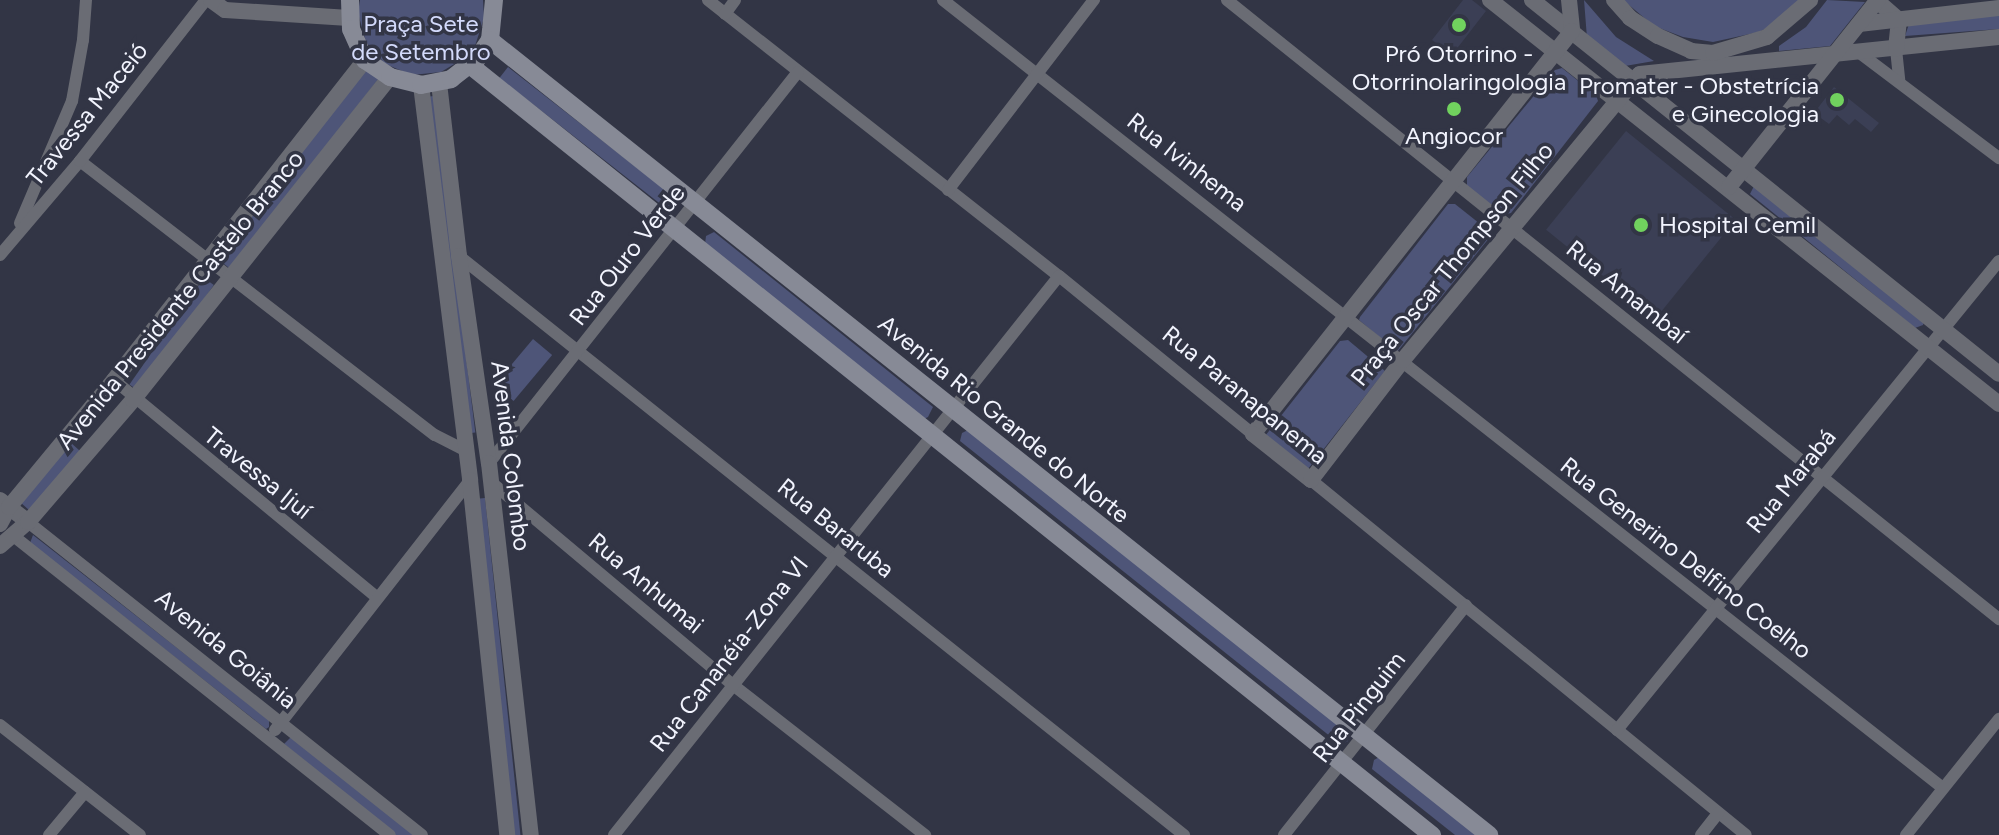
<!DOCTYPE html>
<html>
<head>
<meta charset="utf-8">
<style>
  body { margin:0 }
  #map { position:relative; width:1999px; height:835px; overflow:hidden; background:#323545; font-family:Figtree,sans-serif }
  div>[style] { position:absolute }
  .built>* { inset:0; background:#3b3f55; transform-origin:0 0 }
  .green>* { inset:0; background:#4e5578; transform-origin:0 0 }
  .minor>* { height:12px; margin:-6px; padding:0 6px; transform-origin:6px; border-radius:6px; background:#6a6c74 }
  .tertiary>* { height:16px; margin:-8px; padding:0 8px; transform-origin:8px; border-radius:8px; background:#6a6c74 }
  .secondary>* { height:18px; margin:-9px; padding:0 9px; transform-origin:9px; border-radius:9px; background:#878a96 }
  .dots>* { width:22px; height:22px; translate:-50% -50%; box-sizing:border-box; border:4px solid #323545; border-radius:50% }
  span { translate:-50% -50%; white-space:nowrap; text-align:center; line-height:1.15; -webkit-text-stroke:7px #323545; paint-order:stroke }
  .park-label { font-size:24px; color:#d3dafb }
  .poi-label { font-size:24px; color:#f2f4fe }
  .right { translate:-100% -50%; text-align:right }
  .left { translate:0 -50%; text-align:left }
  .street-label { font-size:24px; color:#f2f4fe }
</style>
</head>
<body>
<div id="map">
  <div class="built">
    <div style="clip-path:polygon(1463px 0,1472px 0,1486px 11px,1452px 55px,1432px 40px)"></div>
    <div style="clip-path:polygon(1834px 87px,1879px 123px,1871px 132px,1855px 119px,1849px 125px,1837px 115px,1829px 124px,1814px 113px)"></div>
    <div style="left:1626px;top:131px;width:141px;height:127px;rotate:39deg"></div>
  </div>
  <div class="green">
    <div style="clip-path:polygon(360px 0,483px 0,484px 18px,475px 46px,466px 57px,441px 72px,412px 75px,385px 64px,366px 42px,358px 13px)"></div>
    <div style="clip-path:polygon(1584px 0,1616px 37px,1654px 61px,1625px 66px,1587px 38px)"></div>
    <div style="clip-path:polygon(1623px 0,1800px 0,1775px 24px,1759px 32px,1713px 42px,1683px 37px,1654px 26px)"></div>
    <div style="clip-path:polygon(1827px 0,1865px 2px,1830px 46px,1779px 51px,1779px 46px,1806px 27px)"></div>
    <div style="clip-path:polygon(1999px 15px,1999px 29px,1905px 36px,1909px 24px)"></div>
    <div style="left:508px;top:67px;width:217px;height:14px;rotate:38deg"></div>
    <div style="clip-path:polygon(1562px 68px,1596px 95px,1598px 101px,1511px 213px,1502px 215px,1467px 186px,1467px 177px,1555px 70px)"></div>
    <div style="left:366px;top:69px;width:16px;height:241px;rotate:38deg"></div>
    <div style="left:434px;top:96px;width:339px;height:7px;rotate:83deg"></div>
    <div style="clip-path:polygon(1755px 184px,1924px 321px,1923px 325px,1915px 328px,1750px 194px)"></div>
    <div style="clip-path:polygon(1448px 204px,1455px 204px,1489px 231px,1490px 237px,1397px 352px,1359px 320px,1360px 317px)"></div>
    <div style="clip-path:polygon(714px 232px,933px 407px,928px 417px,924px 419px,705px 244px,706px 236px)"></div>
    <div style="left:204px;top:278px;width:12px;height:130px;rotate:35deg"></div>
    <div style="left:533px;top:339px;width:25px;height:60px;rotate:40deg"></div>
    <div style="clip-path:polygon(1348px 340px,1385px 371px,1308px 469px,1265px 436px,1340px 341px)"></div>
    <div style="clip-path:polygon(970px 429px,1349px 734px,1348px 741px,1341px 745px,960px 441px,962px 433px)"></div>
    <div style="left:70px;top:442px;width:15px;height:78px;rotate:42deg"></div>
    <div style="left:485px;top:498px;width:339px;height:8px;rotate:84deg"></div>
    <div style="clip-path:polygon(33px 535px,269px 720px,269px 727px,266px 729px,30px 543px)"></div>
    <div style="clip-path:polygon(291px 737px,414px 835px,395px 835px,284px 744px)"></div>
    <div style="clip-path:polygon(1381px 756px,1481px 835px,1455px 835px,1372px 769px,1374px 760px)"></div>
  </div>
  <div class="minor">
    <div style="left:708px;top:0;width:447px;rotate:38.2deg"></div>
    <div style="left:1059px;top:276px;width:250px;rotate:39.2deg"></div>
    <div style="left:943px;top:0;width:1273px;rotate:38.24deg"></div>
    <div style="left:1227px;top:0;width:990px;rotate:38.72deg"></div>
    <div style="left:725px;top:14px;width:17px;rotate:-54deg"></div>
    <div style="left:1896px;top:49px;width:31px;rotate:84deg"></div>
    <div style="left:1857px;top:51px;width:178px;rotate:37deg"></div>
    <div style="left:80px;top:161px;width:448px;rotate:37.7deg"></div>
    <div style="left:435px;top:435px;width:34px;rotate:27deg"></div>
    <div style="left:948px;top:190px;width:240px;rotate:-52.5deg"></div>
    <div style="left:20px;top:223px;width:133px;rotate:-66.9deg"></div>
    <div style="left:72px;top:101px;width:62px;rotate:-79.8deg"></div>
    <div style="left:83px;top:40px;width:40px;rotate:-85.7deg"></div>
    <div style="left:0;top:255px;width:123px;rotate:-49.6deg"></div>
    <div style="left:80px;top:161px;width:204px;rotate:-52deg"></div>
    <div style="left:459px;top:256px;width:928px;rotate:38.61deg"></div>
    <div style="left:114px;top:380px;width:340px;rotate:39.6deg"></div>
    <div style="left:489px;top:463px;width:498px;rotate:-51.7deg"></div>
    <div style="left:1311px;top:480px;width:561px;rotate:39.22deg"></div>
    <div style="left:491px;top:482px;width:316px;rotate:40deg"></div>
    <div style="left:733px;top:685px;width:244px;rotate:38deg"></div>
    <div style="left:28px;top:522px;width:503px;rotate:38.46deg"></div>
    <div style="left:11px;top:534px;width:484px;rotate:38.5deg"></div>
    <div style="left:0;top:725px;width:178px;rotate:38.2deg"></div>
    <div style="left:275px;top:730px;width:317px;rotate:-52deg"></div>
    <div style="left:1617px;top:730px;width:605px;rotate:-50.84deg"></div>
    <div style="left:49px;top:835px;width:56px;rotate:-50.1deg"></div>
    <div style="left:614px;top:835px;width:714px;rotate:-51.48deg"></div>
    <div style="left:1284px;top:835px;width:293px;rotate:-51.6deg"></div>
    <div style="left:1701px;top:835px;width:28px;rotate:-52deg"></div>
    <div style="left:1906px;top:835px;width:149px;rotate:-51.3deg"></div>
  </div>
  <div class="tertiary">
    <div style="left:211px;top:0;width:17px;rotate:36deg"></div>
    <div style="left:225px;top:10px;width:124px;rotate:3.7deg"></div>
    <div style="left:1490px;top:0;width:650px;rotate:38.44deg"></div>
    <div style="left:1532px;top:0;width:598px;rotate:38.69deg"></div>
    <div style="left:1569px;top:0;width:31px;rotate:84deg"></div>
    <div style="left:1572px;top:31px;width:514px;rotate:128.36deg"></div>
    <div style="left:1253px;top:434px;width:74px;rotate:38.4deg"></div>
    <div style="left:1311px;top:480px;width:151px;rotate:-52.5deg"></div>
    <div style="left:1403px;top:360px;width:371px;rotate:-50.4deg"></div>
    <div style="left:1640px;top:74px;width:361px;rotate:-5.9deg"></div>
    <div style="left:1614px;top:0;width:24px;rotate:48deg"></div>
    <div style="left:1630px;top:18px;width:33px;rotate:33deg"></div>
    <div style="left:1658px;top:36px;width:36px;rotate:24deg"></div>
    <div style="left:1691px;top:51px;width:22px;rotate:5deg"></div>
    <div style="left:1713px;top:53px;width:56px;rotate:-16.5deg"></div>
    <div style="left:1767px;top:37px;width:57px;rotate:-40.7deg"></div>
    <div style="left:1876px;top:0;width:30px;rotate:41deg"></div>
    <div style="left:1899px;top:20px;width:29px;rotate:96deg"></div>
    <div style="left:1859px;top:24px;width:141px;rotate:-6.5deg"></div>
    <div style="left:439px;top:83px;width:174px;rotate:83.4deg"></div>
    <div style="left:459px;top:256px;width:209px;rotate:81.8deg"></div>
    <div style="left:489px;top:463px;width:374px;rotate:83.6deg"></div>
    <div style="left:421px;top:85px;width:398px;rotate:82.9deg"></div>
    <div style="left:470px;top:480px;width:357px;rotate:84deg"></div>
    <div style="left:1729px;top:187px;width:239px;rotate:-51.5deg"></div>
    <div style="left:0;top:500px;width:36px;rotate:38deg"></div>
    <div style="left:0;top:524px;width:19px;rotate:-62deg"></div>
    <div style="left:9px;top:507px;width:165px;rotate:-50.4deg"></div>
    <div style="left:114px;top:380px;width:407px;rotate:-51.9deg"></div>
    <div style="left:0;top:546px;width:37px;rotate:-41deg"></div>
    <div style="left:28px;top:522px;width:161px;rotate:-49.3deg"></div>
    <div style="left:133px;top:400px;width:413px;rotate:-51.5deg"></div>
  </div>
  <div class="secondary">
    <div style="left:350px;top:0;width:29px;rotate:88deg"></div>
    <div style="left:351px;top:29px;width:34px;rotate:66deg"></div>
    <div style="left:365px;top:60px;width:30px;rotate:34deg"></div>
    <div style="left:390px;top:77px;width:32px;rotate:14deg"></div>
    <div style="left:421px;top:85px;width:31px;rotate:-11deg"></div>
    <div style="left:451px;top:79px;width:33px;rotate:-38deg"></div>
    <div style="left:477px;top:59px;width:23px;rotate:-56deg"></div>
    <div style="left:490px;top:40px;width:40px;rotate:-84.3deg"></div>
    <div style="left:490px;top:40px;width:1277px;rotate:38.51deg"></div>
    <div style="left:471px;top:66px;width:1231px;rotate:38.67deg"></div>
  </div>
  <div class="dots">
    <div style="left:1459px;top:25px;background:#71d25e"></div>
    <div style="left:1837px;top:100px;background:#71d25e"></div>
    <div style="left:1454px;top:109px;background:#71d25e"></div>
    <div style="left:1641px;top:225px;background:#71d25e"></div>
  </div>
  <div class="park-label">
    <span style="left:421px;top:38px">Praça Sete<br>de Setembro</span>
  </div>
  <div class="poi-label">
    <span style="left:1459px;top:68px">Pró Otorrino -<br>Otorrinolaringologia</span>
    <span class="right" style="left:1819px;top:100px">Promater - Obstetrícia<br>e Ginecologia</span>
    <span style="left:1454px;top:136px">Angiocor</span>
    <span class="left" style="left:1659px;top:225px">Hospital Cemil</span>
  </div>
  <div class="street-label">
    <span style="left:87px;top:114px;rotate:-51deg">Travessa Maceió</span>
    <span style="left:1187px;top:162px;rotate:38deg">Rua Ivinhema</span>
    <span style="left:627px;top:255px;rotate:-52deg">Rua Ouro Verde</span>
    <span style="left:1452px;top:264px;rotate:-51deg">Praça Oscar Thompson Filho</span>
    <span style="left:1627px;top:292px;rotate:39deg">Rua Amambaí</span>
    <span style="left:180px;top:300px;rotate:-51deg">Avenida Presidente Castelo Branco</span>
    <span style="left:1245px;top:395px;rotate:39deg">Rua Paranapanema</span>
    <span style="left:1004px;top:419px;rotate:39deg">Avenida Rio Grande do Norte</span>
    <span style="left:511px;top:456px;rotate:83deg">Avenida Colombo</span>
    <span style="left:258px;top:473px;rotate:39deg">Travessa Ijuí</span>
    <span style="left:1791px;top:481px;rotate:-51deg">Rua Marabá</span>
    <span style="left:836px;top:528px;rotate:39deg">Rua Bararuba</span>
    <span style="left:1686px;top:558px;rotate:38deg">Rua Generino Delfino Coelho</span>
    <span style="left:646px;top:583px;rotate:40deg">Rua Anhumai</span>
    <span style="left:226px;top:649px;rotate:39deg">Avenida Goiânia</span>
    <span style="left:729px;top:654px;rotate:-52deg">Rua Cananéia-Zona VI</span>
    <span style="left:1359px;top:707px;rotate:-52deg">Rua Pinguim</span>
  </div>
</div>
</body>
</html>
